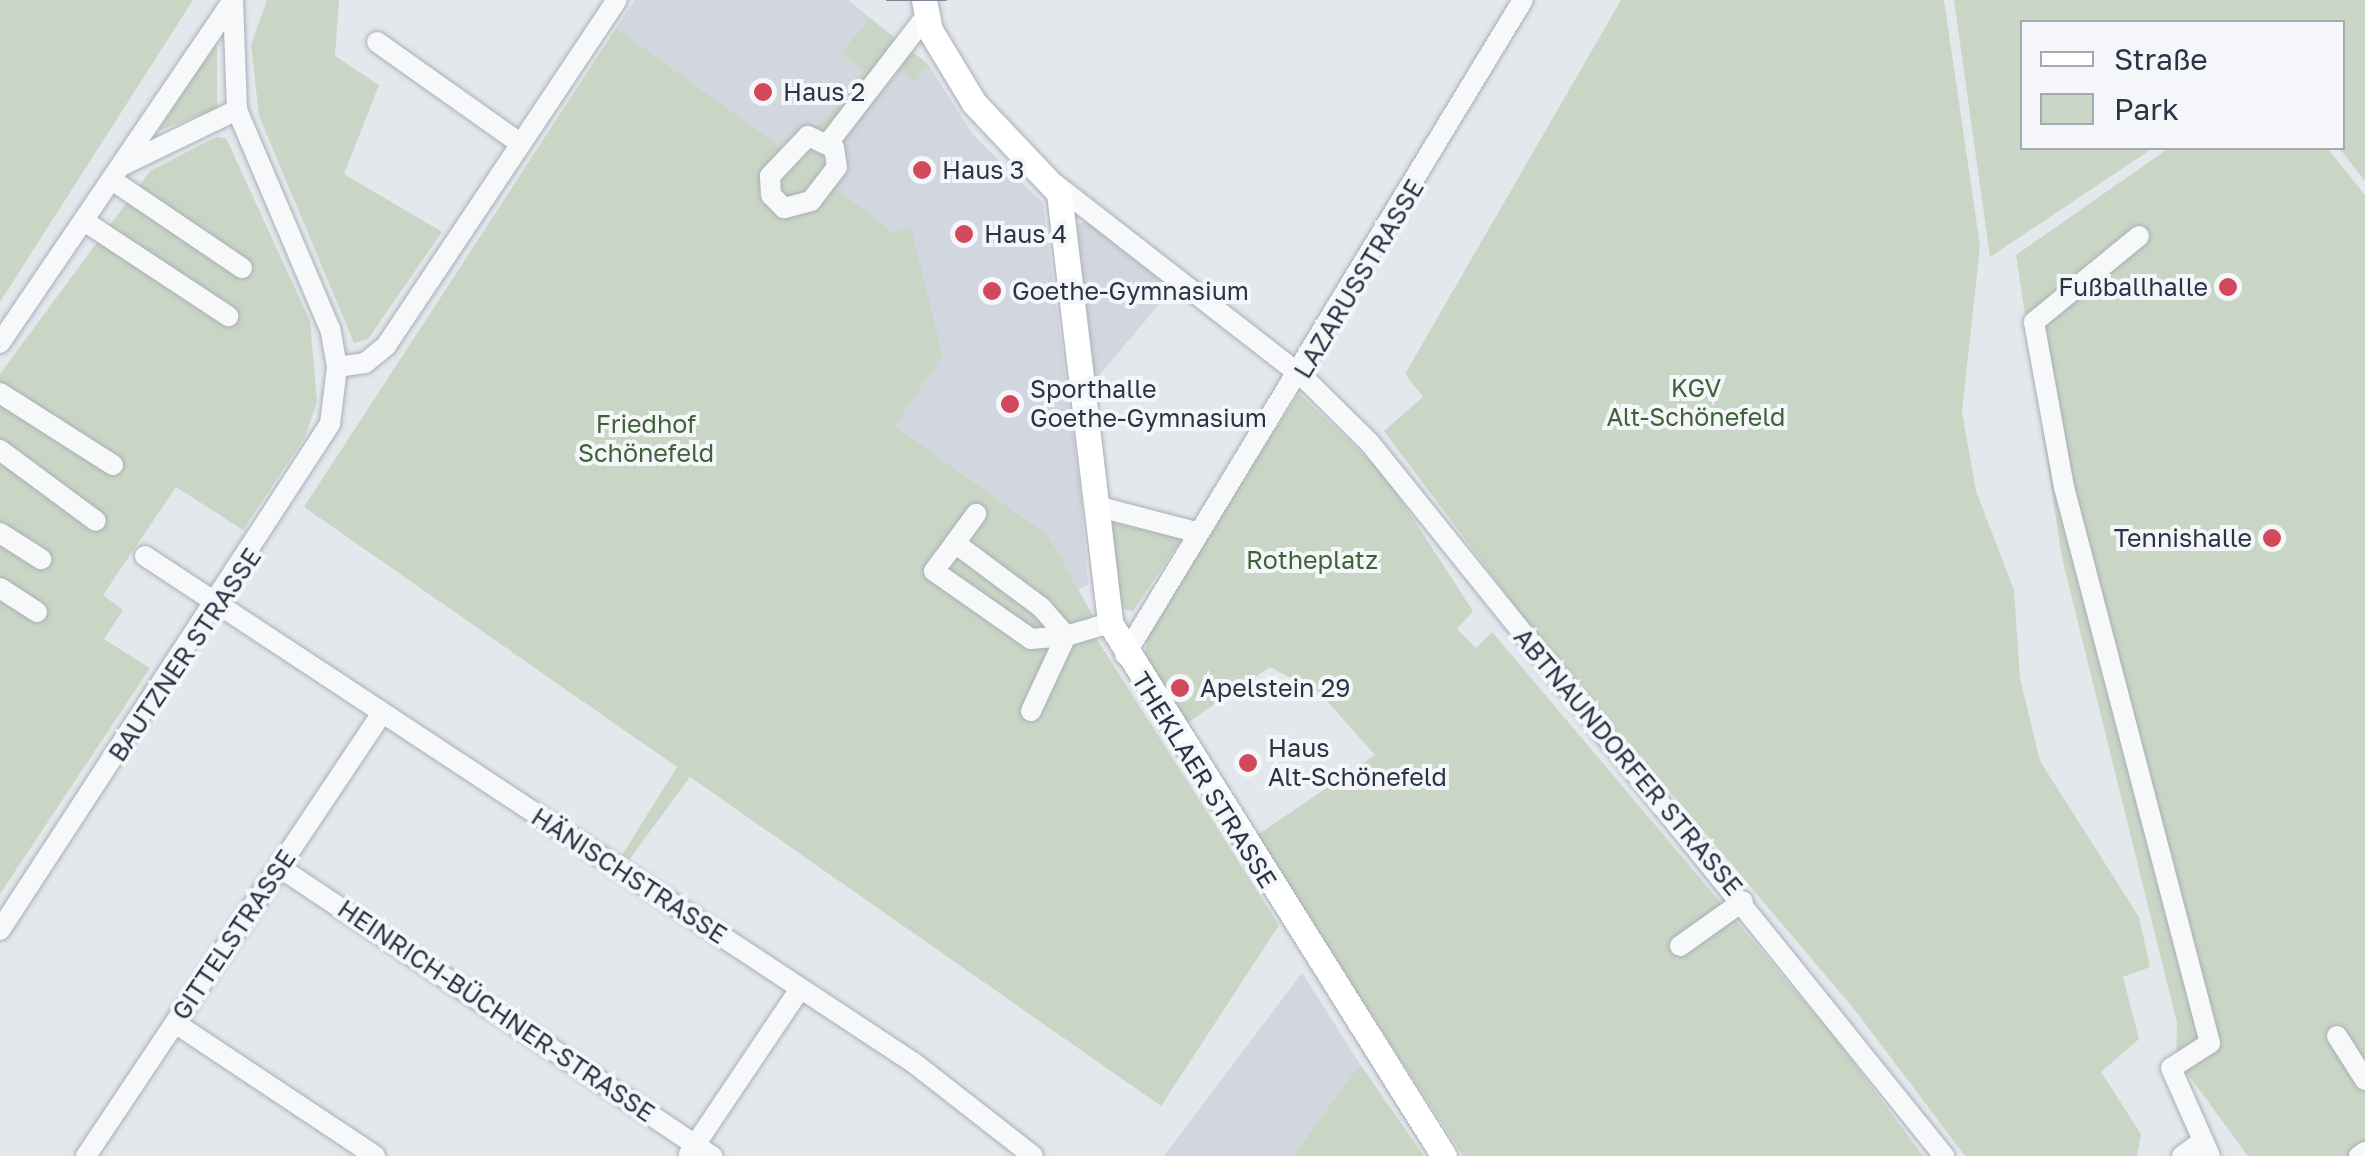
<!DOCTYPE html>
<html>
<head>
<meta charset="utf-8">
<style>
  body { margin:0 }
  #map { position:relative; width:2365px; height:1156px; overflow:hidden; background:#e4e7ec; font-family:"Golos Text",sans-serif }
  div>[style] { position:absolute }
  .built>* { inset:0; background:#d2d6de }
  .green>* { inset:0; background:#c9d6c5 }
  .roads { filter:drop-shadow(0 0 2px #a9aeb7) drop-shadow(0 0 2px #a9aeb7) }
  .minor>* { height:20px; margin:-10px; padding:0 10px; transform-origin:10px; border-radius:10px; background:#f7f8fa }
  .major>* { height:25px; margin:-12.5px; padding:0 12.5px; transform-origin:12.5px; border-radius:12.5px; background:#fff }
  .tram>* { height:2.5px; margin:-1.25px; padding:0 1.25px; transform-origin:1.25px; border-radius:1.25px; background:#7d8696 }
  .dots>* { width:28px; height:28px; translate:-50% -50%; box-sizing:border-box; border:5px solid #f4f6f9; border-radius:50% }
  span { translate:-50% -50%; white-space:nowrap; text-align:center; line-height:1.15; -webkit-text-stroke:8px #f4f6f9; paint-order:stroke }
  .poi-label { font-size:25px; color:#2b3445 }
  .left { translate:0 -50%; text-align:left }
  .right { translate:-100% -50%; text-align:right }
  .street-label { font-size:25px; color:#2b3445 }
  .park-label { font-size:25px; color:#3f6138 }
  .legend { position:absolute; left:2020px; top:20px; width:325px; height:130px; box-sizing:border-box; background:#f4f6f9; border:2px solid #a4a8b1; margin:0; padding:12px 18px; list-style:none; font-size:30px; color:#2b3445 }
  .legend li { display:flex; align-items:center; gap:20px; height:50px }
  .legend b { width:50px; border:2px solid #a4a8b1 }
</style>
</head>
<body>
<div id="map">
  <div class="built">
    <div style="clip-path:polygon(635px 0,848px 0,870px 18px,842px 53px,865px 70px,827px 118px,781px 148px,616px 28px)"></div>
    <div style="clip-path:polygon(928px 64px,973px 135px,1043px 203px,1080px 489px,1088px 585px,1078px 589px,1048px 535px,895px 426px,943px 355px,911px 228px,895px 234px,833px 188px,847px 136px,900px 70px,915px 81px)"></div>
    <div style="clip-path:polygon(1087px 220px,1174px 287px,1095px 380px,1077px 225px)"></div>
    <div style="clip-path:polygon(1302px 973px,1360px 1064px,1293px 1156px,1164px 1156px)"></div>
  </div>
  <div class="green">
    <div style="clip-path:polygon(0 0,193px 0,0 302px)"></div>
    <div style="clip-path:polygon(267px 0,339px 0,335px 56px,379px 85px,344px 174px,442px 232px,368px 339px,354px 343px,259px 116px,251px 45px)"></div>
    <div style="clip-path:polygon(1621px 0,1944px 0,1980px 246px,1962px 412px,1976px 491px,2014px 590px,2020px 678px,2040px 761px,2139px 917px,2150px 967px,2123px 977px,2139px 1039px,2101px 1072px,2141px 1134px,2137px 1156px,1965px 1156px,1855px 1010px,1536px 634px,1384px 431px,1423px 397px,1405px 374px)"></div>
    <div style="clip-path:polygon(1954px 0,2365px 0,2365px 181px,2339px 148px,2342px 22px,2022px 22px,2022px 148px,2153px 148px,1990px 257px)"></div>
    <div style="clip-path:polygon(870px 18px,928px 64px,915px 82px,899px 70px,847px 136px,833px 187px,894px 233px,911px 227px,943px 355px,895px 426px,1048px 535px,1093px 616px,1096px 638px,1279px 925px,1161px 1106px,690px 777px,629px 860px,622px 855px,677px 767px,304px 507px,616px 28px,782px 148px,827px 118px,864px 71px,841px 53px)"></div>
    <div style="clip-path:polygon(217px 47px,217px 109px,158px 131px,210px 48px)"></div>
    <div style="clip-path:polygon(216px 137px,226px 138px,310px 321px,317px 402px,305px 437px,243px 530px,176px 487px,103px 595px,123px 610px,104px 639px,150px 668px,0 894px,0 374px,150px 171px)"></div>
    <div style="clip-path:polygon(2169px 148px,2327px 148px,2365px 195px,2365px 1156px,2248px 1156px,2176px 1058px,2177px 1023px,2062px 558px,2016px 255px)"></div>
    <div style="clip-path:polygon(1299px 393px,1384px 474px,1473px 611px,1457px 629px,1476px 648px,1492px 632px,1836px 1039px,1923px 1156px,1463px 1156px,1256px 836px,1375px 755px,1320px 693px,1270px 667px,1184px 725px,1144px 655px,1152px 617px)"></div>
    <div style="clip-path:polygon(1111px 522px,1183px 537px,1133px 611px,1119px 608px)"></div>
    <div style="clip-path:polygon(1360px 1064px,1424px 1156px,1293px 1156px,1338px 1094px)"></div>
  </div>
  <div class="roads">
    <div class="minor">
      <div style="left:377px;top:42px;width:176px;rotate:35.3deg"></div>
      <div style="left:808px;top:136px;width:29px;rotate:25deg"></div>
      <div style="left:834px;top:148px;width:19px;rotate:81deg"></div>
      <div style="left:837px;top:167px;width:43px;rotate:127.4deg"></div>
      <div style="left:811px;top:201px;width:28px;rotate:165deg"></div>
      <div style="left:784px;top:208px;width:18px;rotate:-135deg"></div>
      <div style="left:771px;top:195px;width:19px;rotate:-93deg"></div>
      <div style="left:770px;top:176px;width:55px;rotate:-46.5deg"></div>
      <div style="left:829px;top:142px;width:159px;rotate:-52.4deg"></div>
      <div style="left:123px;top:165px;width:127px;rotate:-25.8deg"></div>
      <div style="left:112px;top:180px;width:157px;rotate:34.1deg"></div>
      <div style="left:1055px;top:184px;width:313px;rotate:37.9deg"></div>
      <div style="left:1302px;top:376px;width:94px;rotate:44.6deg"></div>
      <div style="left:1369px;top:442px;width:917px;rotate:51.15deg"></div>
      <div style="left:84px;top:221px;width:173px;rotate:33.4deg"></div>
      <div style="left:2139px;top:236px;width:136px;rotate:140.7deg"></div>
      <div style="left:2034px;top:322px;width:168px;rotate:79.7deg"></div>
      <div style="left:2064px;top:487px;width:575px;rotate:75.29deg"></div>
      <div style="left:2210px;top:1043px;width:46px;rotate:147.3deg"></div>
      <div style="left:2171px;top:1068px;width:96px;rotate:66.1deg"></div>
      <div style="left:0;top:343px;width:407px;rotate:-55.8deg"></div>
      <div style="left:337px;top:367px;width:28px;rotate:-8deg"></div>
      <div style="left:365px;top:363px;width:27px;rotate:-39deg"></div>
      <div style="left:386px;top:346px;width:416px;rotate:-56.3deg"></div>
      <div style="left:0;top:393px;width:134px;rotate:32.5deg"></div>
      <div style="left:0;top:450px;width:119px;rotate:36.5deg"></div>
      <div style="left:1096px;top:506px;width:103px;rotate:14.6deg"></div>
      <div style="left:0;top:533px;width:49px;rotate:32.4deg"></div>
      <div style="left:955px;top:543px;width:107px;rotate:36.7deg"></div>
      <div style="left:1041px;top:607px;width:38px;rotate:49deg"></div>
      <div style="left:1066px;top:636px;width:35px;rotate:175deg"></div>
      <div style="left:1031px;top:639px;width:118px;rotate:-145deg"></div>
      <div style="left:934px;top:571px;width:35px;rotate:-53deg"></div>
      <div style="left:955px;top:543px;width:36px;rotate:-54deg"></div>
      <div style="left:145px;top:556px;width:921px;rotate:33.4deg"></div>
      <div style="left:914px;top:1063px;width:151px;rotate:38deg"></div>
      <div style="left:0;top:588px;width:44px;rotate:33deg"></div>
      <div style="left:1125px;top:655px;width:766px;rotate:-58.72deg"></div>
      <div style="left:1031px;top:711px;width:83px;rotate:-65deg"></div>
      <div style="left:1066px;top:636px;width:46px;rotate:-16.5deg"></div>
      <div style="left:279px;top:867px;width:521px;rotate:33.72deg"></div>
      <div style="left:0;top:930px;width:604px;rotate:-56.89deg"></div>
      <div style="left:330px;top:424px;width:57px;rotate:-83deg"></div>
      <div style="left:337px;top:367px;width:39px;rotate:-100deg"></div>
      <div style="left:330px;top:329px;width:238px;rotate:-113deg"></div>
      <div style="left:237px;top:110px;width:110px;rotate:-92.1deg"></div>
      <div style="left:1680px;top:946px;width:77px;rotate:-35.5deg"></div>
      <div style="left:175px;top:1023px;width:240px;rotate:33.6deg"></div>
      <div style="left:2337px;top:1036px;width:52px;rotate:57.5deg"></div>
      <div style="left:689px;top:1154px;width:199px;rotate:-56.1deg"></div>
      <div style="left:86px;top:1156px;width:533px;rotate:-56.25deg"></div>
      <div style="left:2182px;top:1156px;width:22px;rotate:-36deg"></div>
      <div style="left:2359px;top:1156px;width:7px;rotate:-34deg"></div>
    </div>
    <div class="major">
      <div style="left:924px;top:0;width:31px;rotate:79deg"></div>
      <div style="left:930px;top:30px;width:85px;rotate:58.9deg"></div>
      <div style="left:974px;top:103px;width:124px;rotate:46.6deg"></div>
      <div style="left:1059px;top:193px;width:433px;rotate:83.2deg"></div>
      <div style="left:1110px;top:623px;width:629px;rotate:57.93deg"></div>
    </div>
  </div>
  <div class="tram">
    <div style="left:887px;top:0;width:59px"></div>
  </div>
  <div class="dots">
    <div style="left:763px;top:92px;background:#d1495b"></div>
    <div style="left:922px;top:170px;background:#d1495b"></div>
    <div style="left:964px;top:234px;background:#d1495b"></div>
    <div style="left:2228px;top:287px;background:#d1495b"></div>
    <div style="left:992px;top:291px;background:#d1495b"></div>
    <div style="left:1010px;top:404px;background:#d1495b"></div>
    <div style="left:2272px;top:538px;background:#d1495b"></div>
    <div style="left:1180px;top:688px;background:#d1495b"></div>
    <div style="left:1248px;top:763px;background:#d1495b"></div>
  </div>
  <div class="poi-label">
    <span class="left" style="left:783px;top:92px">Haus 2</span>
    <span class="left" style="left:942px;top:170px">Haus 3</span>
    <span class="left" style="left:984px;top:234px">Haus 4</span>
    <span class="right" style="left:2208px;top:287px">Fußballhalle</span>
    <span class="left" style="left:1012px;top:291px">Goethe-Gymnasium</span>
    <span class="left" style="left:1030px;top:404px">Sporthalle<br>Goethe-Gymnasium</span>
    <span class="right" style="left:2252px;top:538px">Tennishalle</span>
    <span class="left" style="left:1200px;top:688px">Apelstein 29</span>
    <span class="left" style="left:1268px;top:763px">Haus<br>Alt-Schönefeld</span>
  </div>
  <div class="street-label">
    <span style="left:1359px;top:279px;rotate:-59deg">LAZARUSSTRASSE</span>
    <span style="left:185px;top:655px;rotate:-56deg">BAUTZNER STRASSE</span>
    <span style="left:1628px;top:762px;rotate:50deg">ABTNAUNDORFER STRASSE</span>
    <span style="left:1204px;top:780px;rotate:58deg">THEKLAER STRASSE</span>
    <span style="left:629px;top:876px;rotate:33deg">HÄNISCHSTRASSE</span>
    <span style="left:234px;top:935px;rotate:-56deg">GITTELSTRASSE</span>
    <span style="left:496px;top:1011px;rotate:34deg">HEINRICH-BÜCHNER-STRASSE</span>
  </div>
  <div class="park-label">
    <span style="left:1696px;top:403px">KGV<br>Alt-Schönefeld</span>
    <span style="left:646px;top:439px">Friedhof<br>Schönefeld</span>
    <span style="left:1312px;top:560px">Rotheplatz</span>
  </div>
  <ul class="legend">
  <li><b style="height:12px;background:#fff"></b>Straße</li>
  <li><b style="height:28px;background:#c9d6c5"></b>Park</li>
  </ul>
</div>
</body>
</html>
